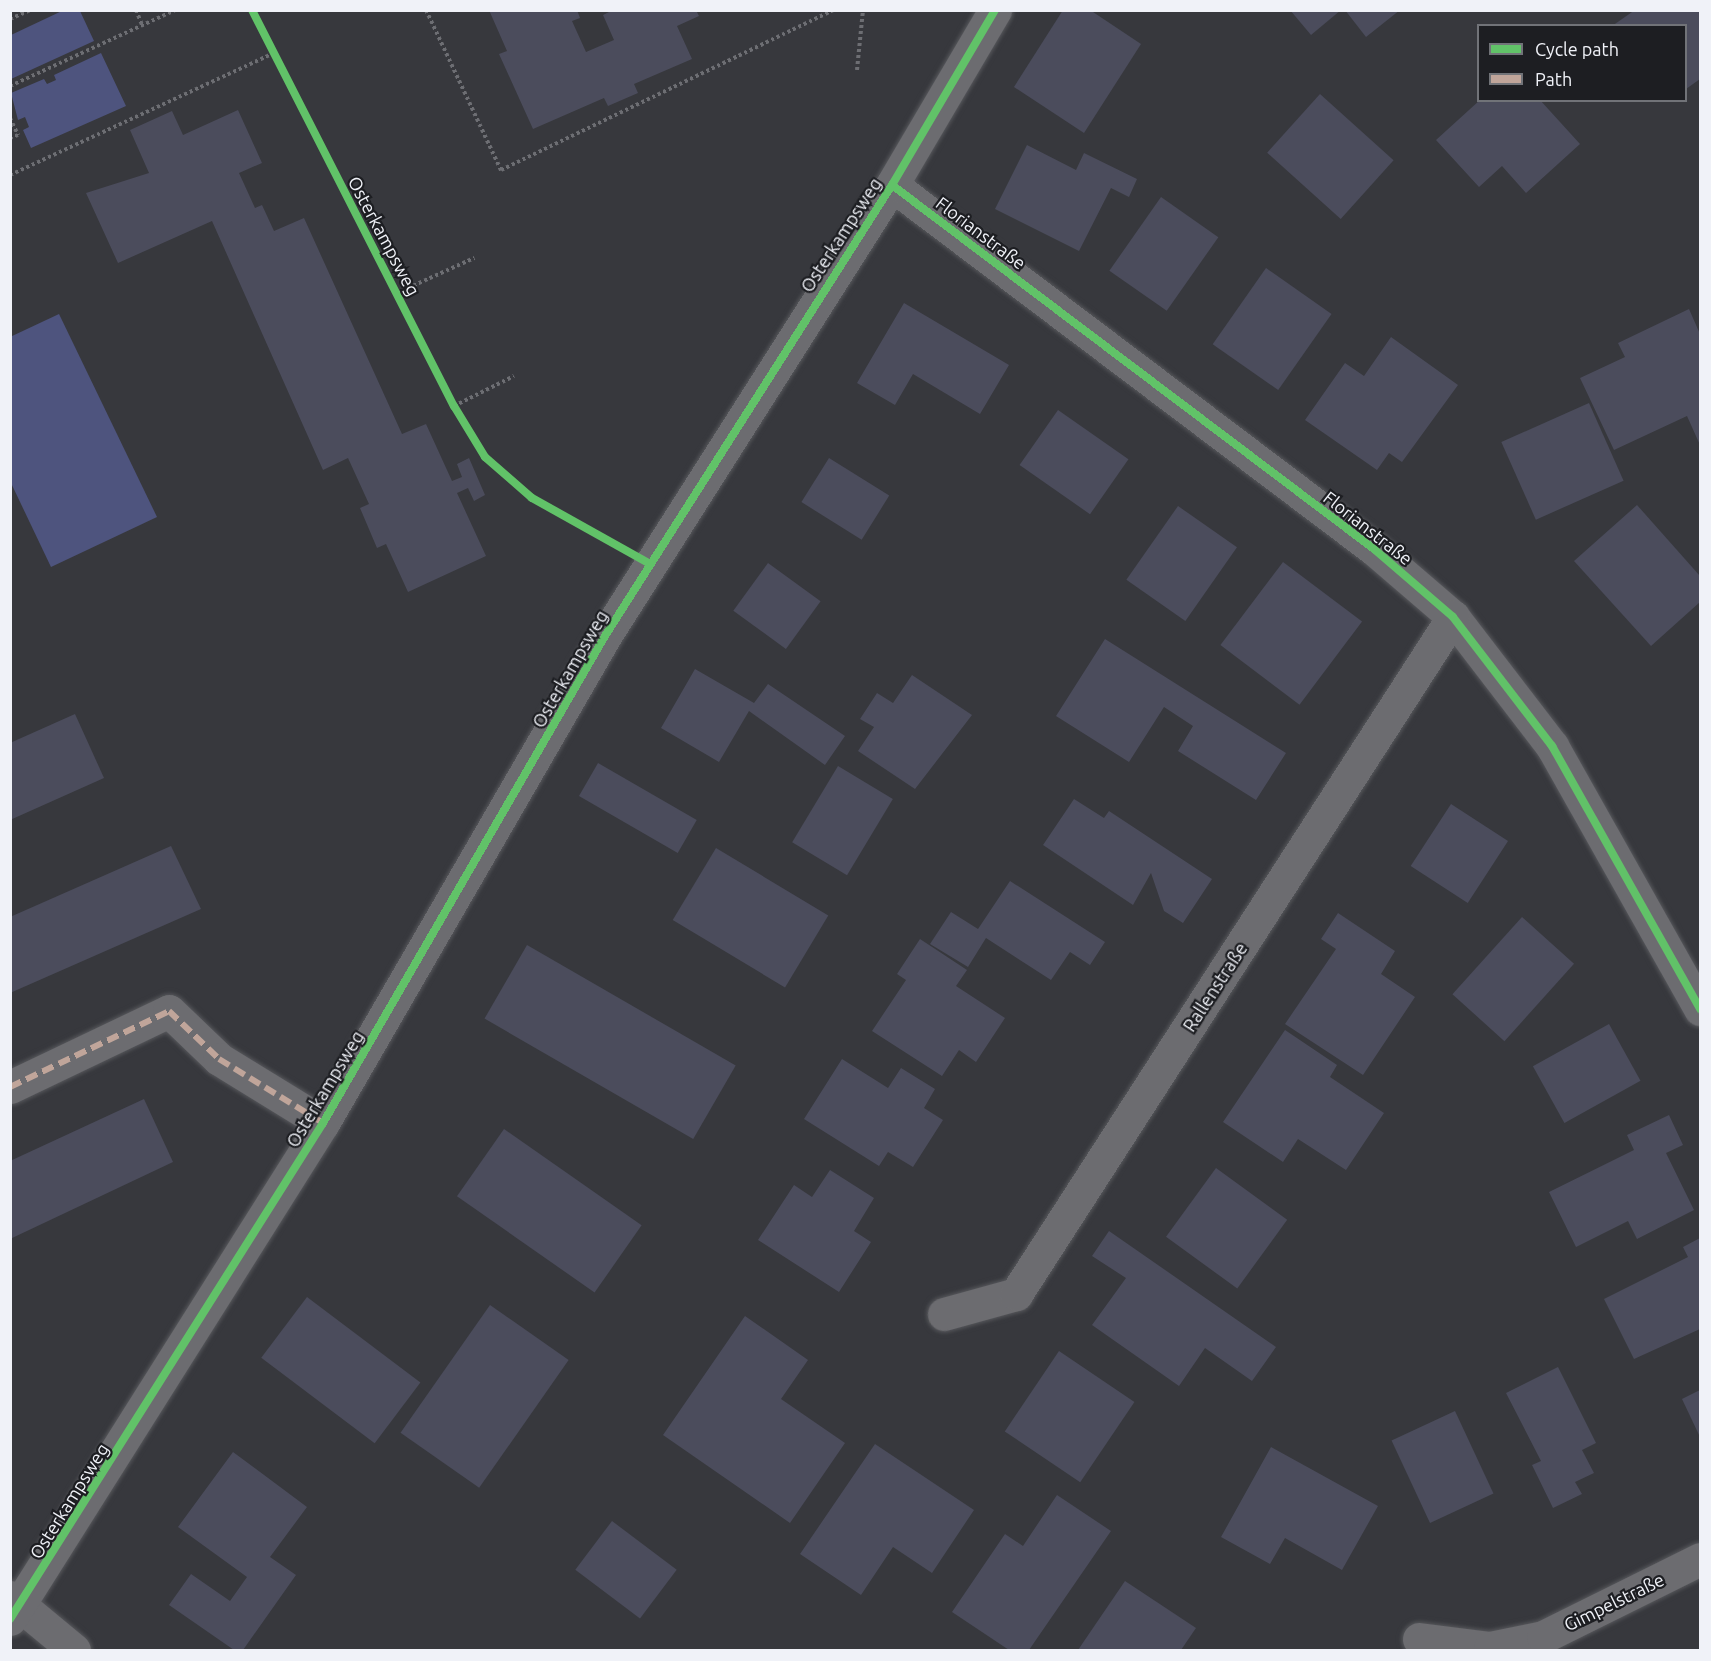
<!DOCTYPE html>
<html>
<head>
<meta charset="utf-8">
<style>
  body { margin:0 }
  #map { position:relative; width:1711px; height:1661px; overflow:hidden; background:#37383d; font-family:Ubuntu,sans-serif }
  div>[style] { position:absolute }
  .green>* { inset:0; background:#4e547e }
  .building>* { inset:0; background:#4b4c5c; transform-origin:0 0 }
  .path>* { height:4px; margin-top:-2px; transform-origin:0; background:repeating-linear-gradient(90deg,#6d6e73 0 3px,transparent 0 6px) }
  .roads { filter:drop-shadow(0 0 2px #56575b) drop-shadow(0 0 2px #56575b) }
  .minor>* { height:33px; margin:-16.5px; padding:0 16.5px; transform-origin:16.5px; border-radius:16.5px; background:#6c6c70 }
  .quiet>* { height:6px; margin-top:-3px; transform-origin:0; background:repeating-linear-gradient(90deg,#c0a59a 0 12px,transparent 0 18px) }
  .cycleway>* { height:8px; margin:-4px; padding:0 4px; transform-origin:4px; border-radius:4px; background:#61c268 }
  span { translate:-50% -50%; white-space:nowrap; text-align:center; line-height:1.15; -webkit-text-stroke:4.5px #1d1e22; paint-order:stroke }
  .street-label { font-size:18px; color:#f0f2f8 }
  .frame { position:absolute; inset:0; border:12px solid #f0f2f8; pointer-events:none }
  .legend { position:absolute; left:1477px; top:24px; width:210px; height:78px; box-sizing:border-box; background:#1d1e22; border:2px solid #717378; margin:0; padding:8px 10px; list-style:none; font-size:18px; color:#f0f2f8 }
  .legend li { display:flex; align-items:center; gap:12px; height:30px }
  .legend b { width:30px; border:2px solid #717378 }
</style>
</head>
<body>
<div id="map">
  <div class="green">
    <div style="clip-path:polygon(64px 10px,80px 11px,94px 41px,11px 79px,11px 35px)"></div>
    <div style="clip-path:polygon(101px 53px,126px 106px,31px 148px,23px 130px,29px 127px,25px 117px,18px 120px,11px 93px,44px 79px,47px 84px,56px 80px,54px 75px)"></div>
    <div style="clip-path:polygon(59px 314px,157px 517px,51px 567px,11px 483px,10px 337px)"></div>
  </div>
  <div class="building">
    <div style="clip-path:polygon(489px 10px,577px 10px,580px 18px,572px 21px,586px 52px,614px 40px,603px 15px,613px 10px,696px 10px,699px 16px,677px 26px,692px 59px,634px 84px,638px 93px,608px 106px,604px 98px,533px 129px,499px 54px,507px 51px)"></div>
    <div style="clip-path:polygon(1063px 10px,1090px 10px,1141px 44px,1084px 133px,1014px 87px)"></div>
    <div style="clip-path:polygon(1290px 10px,1341px 10px,1311px 35px)"></div>
    <div style="clip-path:polygon(1345px 10px,1400px 10px,1366px 37px)"></div>
    <div style="clip-path:polygon(1635px 10px,1700px 10px,1700px 79px,1686px 89px,1686px 26px,1612px 26px)"></div>
    <div style="left:1320px;top:94px;width:99px;height:79px;rotate:42deg"></div>
    <div style="clip-path:polygon(1480px 100px,1540px 100px,1580px 144px,1526px 193px,1502px 166px,1479px 187px,1436px 140px)"></div>
    <div style="clip-path:polygon(238px 110px,262px 163px,239px 173px,255px 208px,262px 205px,274px 231px,304px 218px,402px 434px,426px 424px,452px 481px,462px 477px,457px 464px,469px 458px,485px 495px,474px 501px,468px 488px,457px 493px,486px 556px,408px 592px,386px 544px,377px 548px,360px 508px,369px 504px,348px 458px,323px 470px,212px 221px,118px 263px,86px 193px,149px 173px,130px 130px,172px 111px,183px 135px)"></div>
    <div style="clip-path:polygon(1027px 145px,1076px 170px,1084px 153px,1137px 179px,1129px 197px,1111px 188px,1079px 251px,995px 209px)"></div>
    <div style="left:1161px;top:197px;width:70px;height:90px;rotate:35deg"></div>
    <div style="left:1266px;top:268px;width:80px;height:93px;rotate:35deg"></div>
    <div style="clip-path:polygon(904px 303px,1009px 365px,980px 414px,913px 374px,895px 405px,857px 383px)"></div>
    <div style="clip-path:polygon(1689px 309px,1700px 334px,1700px 445px,1687px 416px,1614px 450px,1580px 378px,1625px 357px,1618px 343px)"></div>
    <div style="clip-path:polygon(1391px 337px,1458px 385px,1402px 462px,1389px 453px,1377px 470px,1305px 420px,1345px 363px,1364px 376px)"></div>
    <div style="left:1589px;top:403px;width:85px;height:96px;rotate:66deg"></div>
    <div style="left:1058px;top:410px;width:86px;height:67px;rotate:35deg"></div>
    <div style="left:829px;top:458px;width:71px;height:52px;rotate:32deg"></div>
    <div style="clip-path:polygon(1637px 505px,1700px 576px,1700px 602px,1651px 646px,1574px 561px)"></div>
    <div style="left:1178px;top:506px;width:72px;height:90px;rotate:35deg"></div>
    <div style="left:1283px;top:562px;width:99px;height:104px;rotate:37deg"></div>
    <div style="left:768px;top:563px;width:65px;height:59px;rotate:36deg"></div>
    <div style="clip-path:polygon(1105px 639px,1286px 753px,1256px 800px,1178px 751px,1193px 726px,1164px 707px,1129px 762px,1056px 716px)"></div>
    <div style="clip-path:polygon(695px 669px,754px 703px,768px 684px,845px 736px,825px 765px,749px 711px,719px 762px,661px 728px)"></div>
    <div style="clip-path:polygon(912px 675px,972px 715px,915px 789px,858px 751px,874px 727px,860px 719px,877px 693px,893px 703px)"></div>
    <div style="clip-path:polygon(75px 714px,104px 778px,10px 820px,10px 743px)"></div>
    <div style="left:598px;top:763px;width:114px;height:38px;rotate:30deg"></div>
    <div style="left:838px;top:766px;width:64px;height:89px;rotate:31deg"></div>
    <div style="clip-path:polygon(1074px 799px,1104px 818px,1109px 811px,1212px 879px,1183px 923px,1164px 911px,1151px 873px,1133px 905px,1043px 845px)"></div>
    <div style="left:1451px;top:804px;width:68px;height:74px;rotate:33deg"></div>
    <div style="clip-path:polygon(171px 846px,201px 909px,10px 993px,10px 917px)"></div>
    <div style="left:716px;top:848px;width:131px;height:84px;rotate:31deg"></div>
    <div style="clip-path:polygon(1010px 881px,1105px 942px,1090px 965px,1070px 952px,1051px 980px,986px 938px,968px 967px,930px 944px,951px 912px,978px 929px)"></div>
    <div style="clip-path:polygon(1338px 913px,1395px 951px,1381px 974px,1415px 997px,1363px 1075px,1285px 1024px,1336px 949px,1321px 939px)"></div>
    <div style="left:1522px;top:917px;width:70px;height:104px;rotate:42deg"></div>
    <div style="clip-path:polygon(920px 939px,967px 970px,956px 986px,1005px 1018px,976px 1062px,959px 1050px,942px 1076px,872px 1031px,906px 980px,897px 974px)"></div>
    <div style="left:527px;top:945px;width:241px;height:85px;rotate:30deg"></div>
    <div style="left:1609px;top:1024px;width:65px;height:87px;rotate:61deg"></div>
    <div style="clip-path:polygon(1285px 1030px,1337px 1065px,1330px 1077px,1384px 1113px,1346px 1170px,1298px 1139px,1283px 1162px,1223px 1122px)"></div>
    <div style="clip-path:polygon(842px 1059px,888px 1088px,901px 1068px,935px 1089px,924px 1108px,943px 1120px,913px 1167px,888px 1152px,879px 1166px,804px 1119px)"></div>
    <div style="clip-path:polygon(144px 1099px,173px 1162px,10px 1239px,10px 1161px)"></div>
    <div style="clip-path:polygon(1669px 1115px,1683px 1145px,1666px 1153px,1694px 1210px,1637px 1239px,1628px 1221px,1576px 1247px,1549px 1192px,1634px 1150px,1627px 1135px)"></div>
    <div style="left:504px;top:1129px;width:168px;height:82px;rotate:35deg"></div>
    <div style="left:1216px;top:1168px;width:88px;height:85px;rotate:36deg"></div>
    <div style="clip-path:polygon(830px 1170px,874px 1198px,854px 1231px,871px 1242px,839px 1292px,758px 1240px,794px 1185px,812px 1197px)"></div>
    <div style="clip-path:polygon(1109px 1231px,1276px 1347px,1252px 1381px,1205px 1348px,1179px 1386px,1092px 1325px,1126px 1278px,1092px 1256px)"></div>
    <div style="clip-path:polygon(1700px 1238px,1700px 1329px,1634px 1359px,1604px 1299px,1688px 1257px,1683px 1247px)"></div>
    <div style="left:307px;top:1297px;width:142px;height:76px;rotate:37deg"></div>
    <div style="left:490px;top:1305px;width:96px;height:156px;rotate:35deg"></div>
    <div style="clip-path:polygon(745px 1316px,808px 1360px,781px 1399px,845px 1443px,790px 1523px,663px 1435px)"></div>
    <div style="left:1059px;top:1351px;width:91px;height:97px;rotate:34deg"></div>
    <div style="clip-path:polygon(1558px 1367px,1596px 1443px,1582px 1450px,1594px 1473px,1575px 1482px,1582px 1494px,1553px 1508px,1532px 1465px,1541px 1461px,1506px 1393px)"></div>
    <div style="clip-path:polygon(1700px 1390px,1700px 1437px,1682px 1399px)"></div>
    <div style="left:1455px;top:1411px;width:91px;height:70px;rotate:65deg"></div>
    <div style="clip-path:polygon(875px 1444px,974px 1510px,932px 1573px,893px 1547px,861px 1595px,800px 1554px)"></div>
    <div style="clip-path:polygon(1271px 1447px,1378px 1506px,1342px 1570px,1285px 1538px,1270px 1564px,1221px 1537px)"></div>
    <div style="clip-path:polygon(233px 1452px,307px 1507px,270px 1557px,296px 1575px,243px 1650px,234px 1650px,169px 1605px,191px 1574px,230px 1601px,247px 1577px,178px 1527px)"></div>
    <div style="clip-path:polygon(1057px 1495px,1111px 1531px,1029px 1650px,1009px 1650px,952px 1612px,1005px 1534px,1023px 1546px)"></div>
    <div style="left:612px;top:1521px;width:81px;height:61px;rotate:37deg"></div>
    <div style="clip-path:polygon(1125px 1581px,1196px 1628px,1181px 1650px,1078px 1650px)"></div>
  </div>
  <div class="path">
    <div style="left:136px;top:10px;width:18px;rotate:68deg"></div>
    <div style="left:426px;top:10px;width:177px;rotate:64.9deg"></div>
    <div style="left:501px;top:170px;width:369px;rotate:-25.7deg"></div>
    <div style="left:10px;top:19px;width:22px;rotate:-24deg"></div>
    <div style="left:857px;top:70px;width:60px;rotate:-84.3deg"></div>
    <div style="left:10px;top:86px;width:182px;rotate:-24.7deg"></div>
    <div style="left:10px;top:118px;width:19px;rotate:65deg"></div>
    <div style="left:18px;top:135px;width:9px;rotate:159deg"></div>
    <div style="left:10px;top:175px;width:289px;rotate:-24.8deg"></div>
    <div style="left:397px;top:293px;width:85px;rotate:-24.4deg"></div>
    <div style="left:454px;top:406px;width:67px;rotate:-26.6deg"></div>
  </div>
  <div class="roads">
    <div class="minor">
      <div style="left:892px;top:185px;width:604px;rotate:37.06deg"></div>
      <div style="left:1374px;top:549px;width:104px;rotate:40.7deg"></div>
      <div style="left:1453px;top:617px;width:163px;rotate:52.5deg"></div>
      <div style="left:1552px;top:746px;width:302px;rotate:60.6deg"></div>
      <div style="left:10px;top:1087px;width:176px;rotate:-25.5deg"></div>
      <div style="left:169px;top:1011px;width:69px;rotate:43.8deg"></div>
      <div style="left:219px;top:1059px;width:122px;rotate:31.6deg"></div>
      <div style="left:944px;top:1314px;width:75px;rotate:-15.5deg"></div>
      <div style="left:1016px;top:1294px;width:806px;rotate:-57.16deg"></div>
      <div style="left:10px;top:1597px;width:83px;rotate:39.6deg"></div>
      <div style="left:10px;top:1619px;width:587px;rotate:-57.75deg"></div>
      <div style="left:323px;top:1123px;width:563px;rotate:-59.93deg"></div>
      <div style="left:605px;top:636px;width:535px;rotate:-57.53deg"></div>
      <div style="left:892px;top:185px;width:203px;rotate:-59.5deg"></div>
      <div style="left:1419px;top:1639px;width:72px;rotate:7.2deg"></div>
      <div style="left:1490px;top:1648px;width:54px;rotate:-11.7deg"></div>
      <div style="left:1543px;top:1637px;width:175px;rotate:-26.4deg"></div>
    </div>
  </div>
  <div class="quiet">
    <div style="left:10px;top:1087px;width:176px;rotate:-25.5deg"></div>
    <div style="left:169px;top:1011px;width:69px;rotate:43.8deg"></div>
    <div style="left:219px;top:1059px;width:122px;rotate:31.6deg"></div>
  </div>
  <div class="cycleway">
    <div style="left:252px;top:10px;width:445px;rotate:63deg"></div>
    <div style="left:454px;top:406px;width:60px;rotate:58.7deg"></div>
    <div style="left:485px;top:457px;width:62px;rotate:41.1deg"></div>
    <div style="left:532px;top:498px;width:135px;rotate:29.2deg"></div>
    <div style="left:892px;top:185px;width:604px;rotate:37.06deg"></div>
    <div style="left:1374px;top:549px;width:104px;rotate:40.7deg"></div>
    <div style="left:1453px;top:617px;width:163px;rotate:52.5deg"></div>
    <div style="left:1552px;top:746px;width:302px;rotate:60.6deg"></div>
    <div style="left:10px;top:1619px;width:587px;rotate:-57.75deg"></div>
    <div style="left:323px;top:1123px;width:563px;rotate:-59.93deg"></div>
    <div style="left:605px;top:636px;width:535px;rotate:-57.53deg"></div>
    <div style="left:892px;top:185px;width:203px;rotate:-59.5deg"></div>
  </div>
  <div class="street-label">
    <span style="left:981px;top:233px;rotate:37deg">Florianstraße</span>
    <span style="left:841px;top:235px;rotate:-57deg">Osterkampsweg</span>
    <span style="left:384px;top:236px;rotate:62deg">Osterkampsweg</span>
    <span style="left:1368px;top:528px;rotate:38deg">Florianstraße</span>
    <span style="left:570px;top:669px;rotate:-60deg">Osterkampsweg</span>
    <span style="left:1215px;top:987px;rotate:-57deg">Rallenstraße</span>
    <span style="left:325px;top:1089px;rotate:-59deg">Osterkampsweg</span>
    <span style="left:69px;top:1501px;rotate:-58deg">Osterkampsweg</span>
    <span style="left:1614px;top:1602px;rotate:-26deg">Gimpelstraße</span>
  </div>
  <div class="frame"></div>
  <ul class="legend">
  <li><b style="height:8px;background:#61c268"></b>Cycle path</li>
  <li><b style="height:8px;background:#c0a59a"></b>Path</li>
  </ul>
</div>
</body>
</html>
